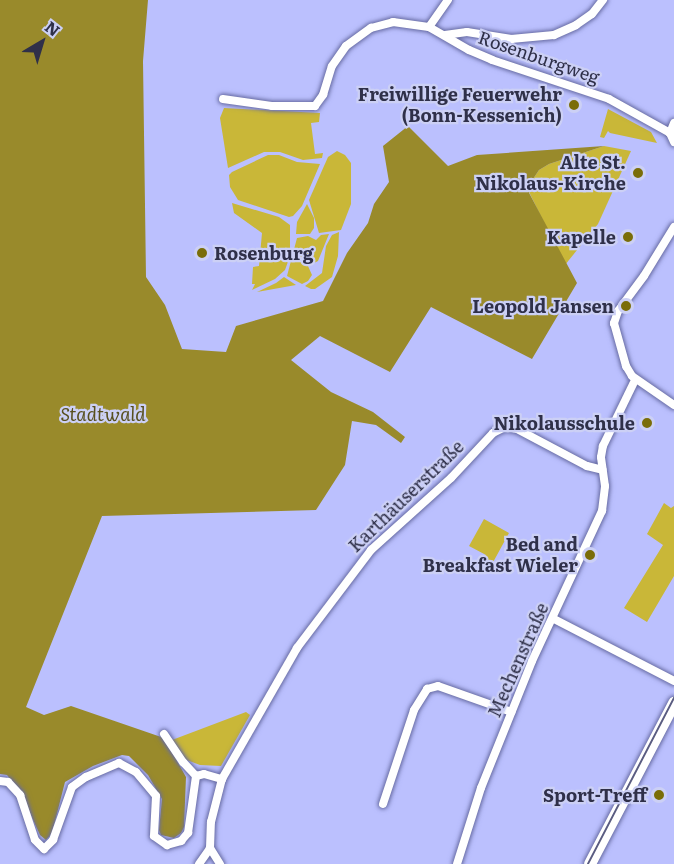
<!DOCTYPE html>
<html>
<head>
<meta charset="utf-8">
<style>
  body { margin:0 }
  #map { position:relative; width:674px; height:864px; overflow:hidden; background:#bbc0fe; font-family:Literata,serif }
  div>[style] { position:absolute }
  .green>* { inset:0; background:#c9b738 }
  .forest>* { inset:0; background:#998a2b }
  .roads { filter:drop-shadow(0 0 2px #676ba3) drop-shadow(0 0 2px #676ba3) }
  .minor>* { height:8px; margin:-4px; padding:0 4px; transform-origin:4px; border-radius:4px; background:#fff }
  .secondary>* { height:12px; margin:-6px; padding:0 6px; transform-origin:6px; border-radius:6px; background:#fff }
  .tram>* { height:1.5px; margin:-0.75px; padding:0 0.75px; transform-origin:0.75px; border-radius:0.75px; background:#5a5c81 }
  .dots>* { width:16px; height:16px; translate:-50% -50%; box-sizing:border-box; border:3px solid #ccd0f5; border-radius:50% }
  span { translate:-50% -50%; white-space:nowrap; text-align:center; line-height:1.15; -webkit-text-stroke:4.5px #ccd0f5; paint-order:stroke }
  .street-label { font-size:18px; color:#2f3049 }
  .poi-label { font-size:18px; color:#2f3049; font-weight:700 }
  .right { translate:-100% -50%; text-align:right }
  .left { translate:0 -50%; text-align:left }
  .park-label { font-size:18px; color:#574f1e; font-style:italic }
  .north { position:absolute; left:12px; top:12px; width:60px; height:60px; -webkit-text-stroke:4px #ccd0f5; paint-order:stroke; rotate:38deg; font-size:16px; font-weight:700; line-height:24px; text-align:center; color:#2f3049 }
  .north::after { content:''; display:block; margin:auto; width:21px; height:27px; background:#2f3049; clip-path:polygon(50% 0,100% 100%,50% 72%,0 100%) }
</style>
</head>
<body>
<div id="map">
  <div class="green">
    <div style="clip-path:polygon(224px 108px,320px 113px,319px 122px,311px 123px,315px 154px,323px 153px,322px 158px,303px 160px,280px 152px,264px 152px,228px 168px,220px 118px)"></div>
    <div style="clip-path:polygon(608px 109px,651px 132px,657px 143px,610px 133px,608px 131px,604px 138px,600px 137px)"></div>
    <div style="clip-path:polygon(604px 146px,631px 151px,598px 224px,565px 265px,528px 190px,531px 182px,539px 170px,549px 164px)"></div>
    <div style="clip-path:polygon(337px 151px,345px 155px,351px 163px,351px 204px,341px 230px,319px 233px,309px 200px,328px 157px)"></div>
    <div style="clip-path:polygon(268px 155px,279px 155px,297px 162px,320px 164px,302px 206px,293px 216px,289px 217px,238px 200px,230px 187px,229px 175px,232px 172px)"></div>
    <div style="clip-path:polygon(232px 203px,279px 217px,290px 225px,290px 256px,285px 270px,275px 279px,252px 290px,255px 284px,252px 284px,253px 267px,259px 266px,262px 233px,234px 213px)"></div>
    <div style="clip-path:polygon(307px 204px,314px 218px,314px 228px,310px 234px,296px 234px,297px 222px)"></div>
    <div style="clip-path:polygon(339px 232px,338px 256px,332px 277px,315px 289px,311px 289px,305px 286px,322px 273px,326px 246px,332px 235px)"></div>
    <div style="clip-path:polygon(329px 234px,318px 261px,308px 266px,312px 275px,308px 281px,302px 284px,287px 276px,297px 238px,308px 236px,316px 240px,321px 235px)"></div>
    <div style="clip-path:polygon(284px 277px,296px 285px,257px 292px,276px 283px)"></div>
    <div style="clip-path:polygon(664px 503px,671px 508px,674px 506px,674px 576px,647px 622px,624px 608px,663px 545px,647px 534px)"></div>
    <div style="clip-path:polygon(484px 519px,509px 533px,491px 566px,482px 562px,486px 555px,469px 546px)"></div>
    <div style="clip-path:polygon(246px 712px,250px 715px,221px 766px,200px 765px,184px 759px,172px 740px)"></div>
  </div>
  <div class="forest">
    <div style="clip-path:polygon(0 0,148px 0,143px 61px,146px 277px,165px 305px,182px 349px,226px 352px,236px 326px,323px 301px,347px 253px,368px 223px,374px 204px,389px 182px,383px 146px,408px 126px,448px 166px,477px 155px,604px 146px,549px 164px,539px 170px,531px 182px,528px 191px,577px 283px,532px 359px,431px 307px,390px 372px,320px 336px,291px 360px,331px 392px,373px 412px,405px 437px,401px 443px,376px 425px,352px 421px,345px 465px,316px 510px,102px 516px,26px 707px,44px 715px,71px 706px,164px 738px,186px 777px,184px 827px,181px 833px,174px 838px,161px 835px,159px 830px,162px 799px,148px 775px,129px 756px,122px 755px,93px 766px,65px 782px,52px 833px,46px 840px,40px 835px,20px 791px,7px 775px,0 774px)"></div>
  </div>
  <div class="roads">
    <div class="minor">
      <div style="left:429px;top:27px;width:33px;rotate:-55deg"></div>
      <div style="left:445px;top:35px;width:22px;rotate:-8deg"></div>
      <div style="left:467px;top:32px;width:45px;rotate:9deg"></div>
      <div style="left:511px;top:39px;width:43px;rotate:-5.3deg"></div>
      <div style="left:554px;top:35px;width:24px;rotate:-24deg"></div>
      <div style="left:576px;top:25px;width:19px;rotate:-35deg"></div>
      <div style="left:592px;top:14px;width:18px;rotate:-52deg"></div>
      <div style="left:223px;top:99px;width:49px;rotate:8.1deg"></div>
      <div style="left:272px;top:106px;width:43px"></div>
      <div style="left:315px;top:106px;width:14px;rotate:-54deg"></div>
      <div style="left:323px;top:95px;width:30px;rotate:-73deg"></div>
      <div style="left:332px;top:66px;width:24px;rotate:-55deg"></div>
      <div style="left:346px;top:46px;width:31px;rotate:-36deg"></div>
      <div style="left:371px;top:28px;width:23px;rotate:-15deg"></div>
      <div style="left:393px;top:22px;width:36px;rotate:8deg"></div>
      <div style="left:429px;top:27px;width:46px;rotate:29.9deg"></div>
      <div style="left:469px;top:50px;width:25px;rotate:23deg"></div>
      <div style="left:492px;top:60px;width:123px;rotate:18.4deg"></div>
      <div style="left:609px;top:99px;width:70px;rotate:29.1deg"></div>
      <div style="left:674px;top:123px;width:11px;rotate:112deg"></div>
      <div style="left:670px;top:133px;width:10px;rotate:66deg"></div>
      <div style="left:674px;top:227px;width:57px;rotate:121.5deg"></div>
      <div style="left:644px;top:276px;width:44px;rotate:126.6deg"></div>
      <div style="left:618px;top:311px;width:13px;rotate:108deg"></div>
      <div style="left:614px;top:323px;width:45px;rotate:74.4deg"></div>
      <div style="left:626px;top:366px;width:12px;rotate:59deg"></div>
      <div style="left:632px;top:376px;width:51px;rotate:34.6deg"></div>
      <div style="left:554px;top:619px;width:135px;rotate:27.3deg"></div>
      <div style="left:164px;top:734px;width:34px;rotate:56deg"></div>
      <div style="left:183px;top:762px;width:19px;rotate:47deg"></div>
      <div style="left:196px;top:776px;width:8px;rotate:-14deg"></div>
      <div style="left:204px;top:774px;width:19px;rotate:16deg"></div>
      <div style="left:0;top:781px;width:8px;rotate:7deg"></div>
      <div style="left:8px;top:782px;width:18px;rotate:47deg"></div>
      <div style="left:20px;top:795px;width:47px;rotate:71.6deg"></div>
      <div style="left:35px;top:840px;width:13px;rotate:45deg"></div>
      <div style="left:44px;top:849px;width:13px;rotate:-45deg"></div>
      <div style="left:53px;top:840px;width:56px;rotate:-70.3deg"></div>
      <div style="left:72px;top:787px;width:17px;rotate:-36deg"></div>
      <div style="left:86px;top:777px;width:36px;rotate:-23deg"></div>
      <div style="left:119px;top:763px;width:19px;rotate:28deg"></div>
      <div style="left:136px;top:772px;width:31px;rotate:50deg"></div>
      <div style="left:156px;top:796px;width:40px;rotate:92.9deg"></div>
      <div style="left:154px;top:836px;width:16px;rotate:35deg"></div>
      <div style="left:167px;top:845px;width:15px;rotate:-16deg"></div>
      <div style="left:181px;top:841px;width:11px;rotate:-49deg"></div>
      <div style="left:188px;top:833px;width:58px;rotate:-82deg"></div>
      <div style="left:383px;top:804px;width:99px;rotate:-71.7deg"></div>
      <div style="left:414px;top:710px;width:25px;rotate:-58deg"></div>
      <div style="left:427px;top:689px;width:11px;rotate:-15deg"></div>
      <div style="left:438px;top:686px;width:78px;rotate:19.4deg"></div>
      <div style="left:199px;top:864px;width:19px;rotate:-55deg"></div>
      <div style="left:220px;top:864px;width:19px;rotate:-122deg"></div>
      <div style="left:210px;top:848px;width:26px;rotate:-88deg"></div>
      <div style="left:211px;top:822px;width:44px;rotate:-75.7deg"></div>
      <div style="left:222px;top:779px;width:151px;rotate:-60.2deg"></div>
      <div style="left:297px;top:648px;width:123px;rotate:-52.9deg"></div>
      <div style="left:371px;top:550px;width:108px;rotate:-42deg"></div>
      <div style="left:451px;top:478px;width:62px;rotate:-47deg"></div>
      <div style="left:493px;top:433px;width:13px;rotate:-27deg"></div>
      <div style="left:505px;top:427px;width:12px;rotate:9deg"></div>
      <div style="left:517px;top:429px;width:79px;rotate:27.9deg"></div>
      <div style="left:587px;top:466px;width:16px;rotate:14deg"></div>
      <div style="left:457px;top:864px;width:80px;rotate:-72.5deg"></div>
      <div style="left:481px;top:788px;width:137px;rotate:-68.1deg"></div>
      <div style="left:532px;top:661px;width:166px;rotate:-65deg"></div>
      <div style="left:602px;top:511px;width:25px;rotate:-83deg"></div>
      <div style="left:605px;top:486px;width:29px;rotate:-98deg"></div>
      <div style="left:601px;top:457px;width:11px;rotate:-80deg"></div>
      <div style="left:603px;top:446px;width:73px;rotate:-64.1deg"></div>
    </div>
    <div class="secondary">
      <div style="left:590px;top:864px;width:182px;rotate:-62.4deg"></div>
    </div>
  </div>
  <div class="tram">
    <div style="left:588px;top:864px;width:187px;rotate:-62.6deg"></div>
  </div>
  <div class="dots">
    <div style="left:574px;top:105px;background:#7a6d08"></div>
    <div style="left:638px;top:173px;background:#7a6d08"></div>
    <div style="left:628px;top:237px;background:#7a6d08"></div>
    <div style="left:202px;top:253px;background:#7a6d08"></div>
    <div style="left:626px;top:306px;background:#7a6d08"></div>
    <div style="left:647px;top:423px;background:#7a6d08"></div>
    <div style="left:590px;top:555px;background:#7a6d08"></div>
    <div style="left:659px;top:795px;background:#7a6d08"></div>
  </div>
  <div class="street-label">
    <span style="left:539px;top:57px;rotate:19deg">Rosenburgweg</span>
    <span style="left:406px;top:496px;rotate:-44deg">Karthäuserstraße</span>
    <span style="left:518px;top:660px;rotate:-66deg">Mechenstraße</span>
  </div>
  <div class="poi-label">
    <span class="right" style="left:562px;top:105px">Freiwillige Feuerwehr<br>(Bonn-Kessenich)</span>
    <span class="right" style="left:626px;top:173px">Alte St.<br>Nikolaus-Kirche</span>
    <span class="right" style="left:616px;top:237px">Kapelle</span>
    <span class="left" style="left:214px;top:253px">Rosenburg</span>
    <span class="right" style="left:614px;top:306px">Leopold Jansen</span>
    <span class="right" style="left:635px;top:423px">Nikolausschule</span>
    <span class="right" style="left:578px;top:555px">Bed and<br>Breakfast Wieler</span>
    <span class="right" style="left:647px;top:795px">Sport-Treff</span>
  </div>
  <div class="park-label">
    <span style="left:103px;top:414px">Stadtwald</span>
  </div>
  <div class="north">N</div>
</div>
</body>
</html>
